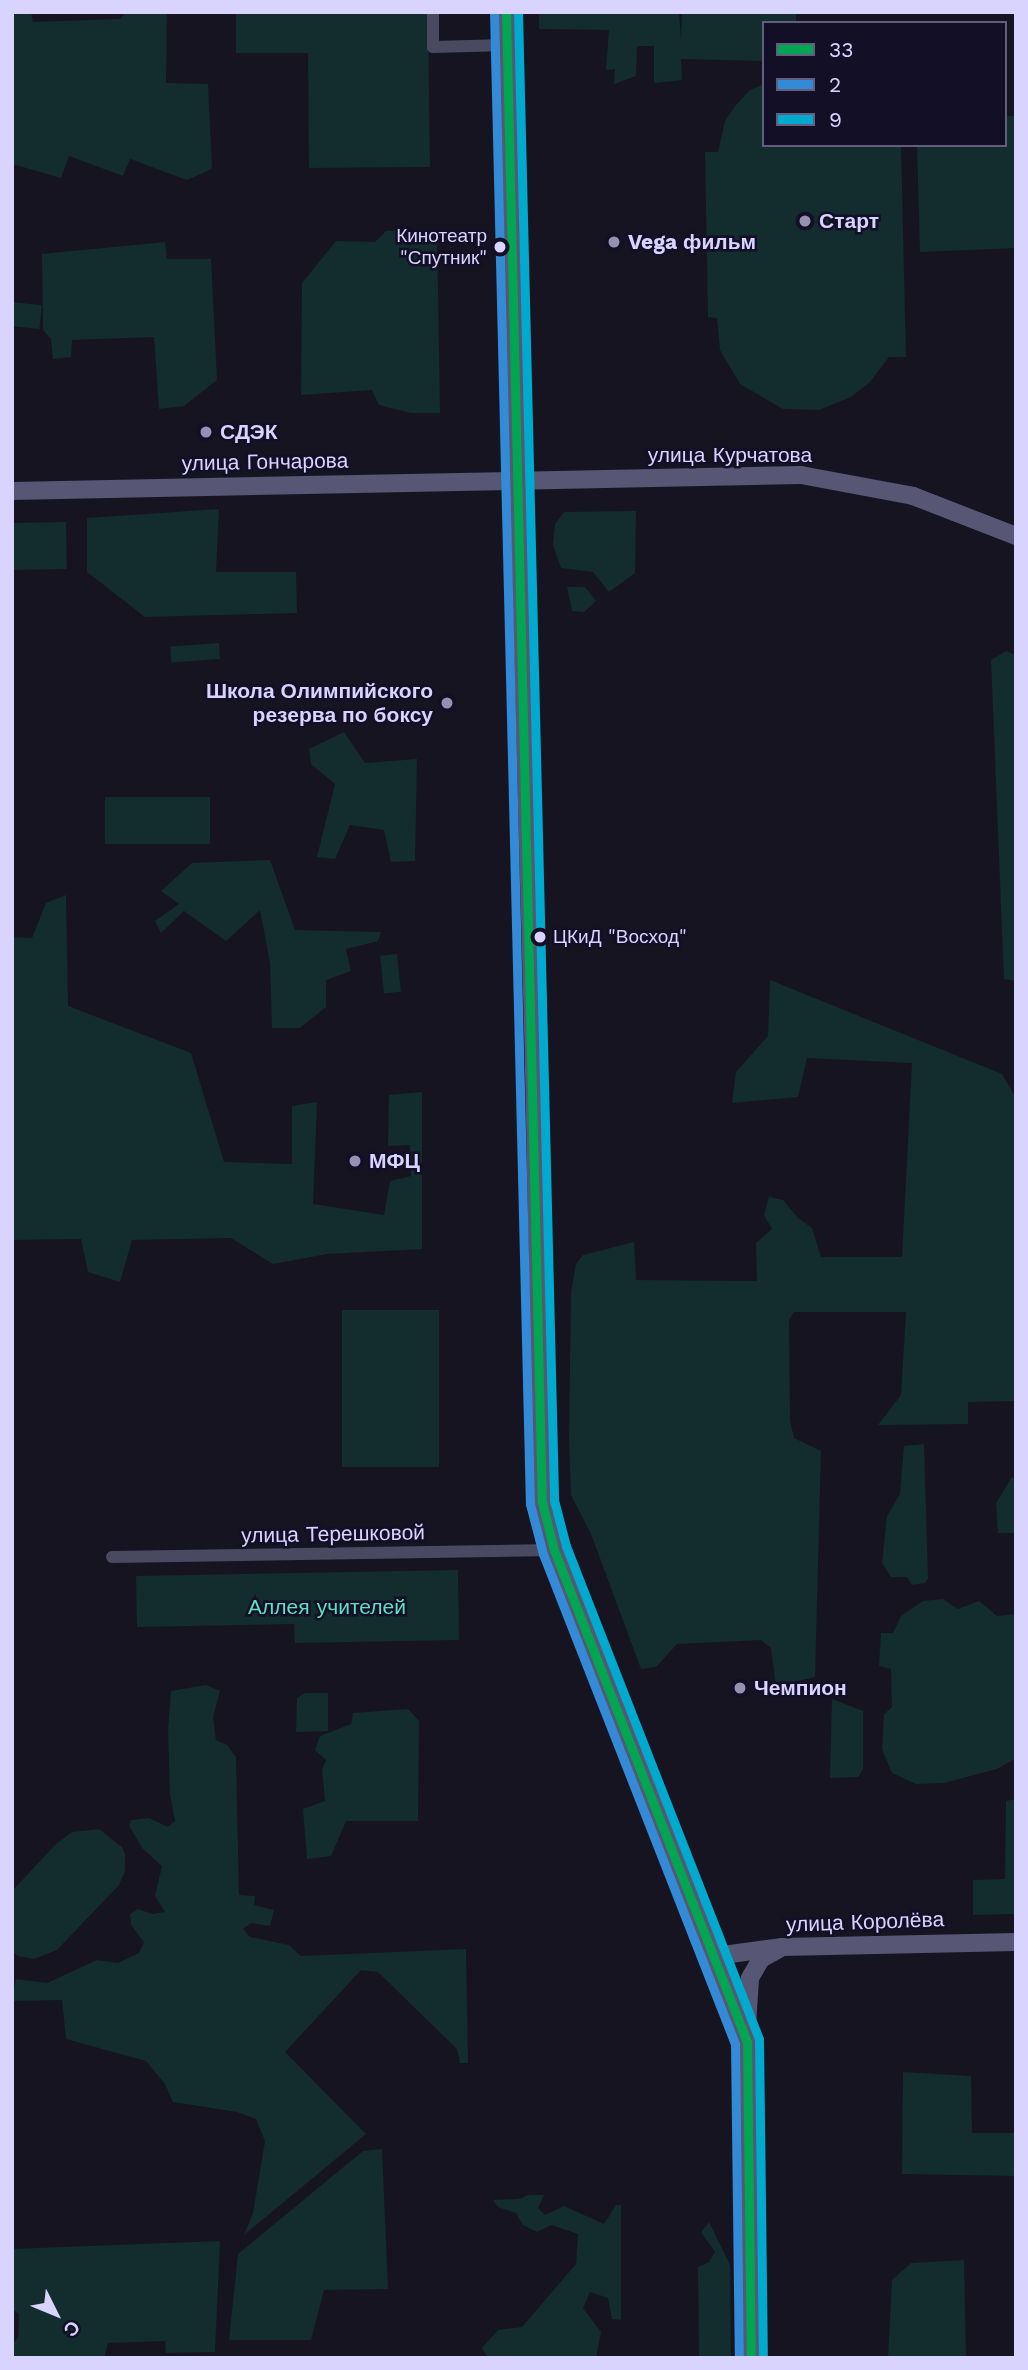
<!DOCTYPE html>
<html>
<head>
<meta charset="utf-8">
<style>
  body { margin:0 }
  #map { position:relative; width:1028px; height:2370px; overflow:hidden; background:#161421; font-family:"Work Sans",sans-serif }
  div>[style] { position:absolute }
  .green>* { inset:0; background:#132c2d; transform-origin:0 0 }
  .street>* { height:12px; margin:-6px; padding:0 6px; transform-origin:6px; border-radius:6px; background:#4a4962 }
  .secondary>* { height:18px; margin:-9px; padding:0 9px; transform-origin:9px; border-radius:9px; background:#575674 }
  .bus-1>* { height:9px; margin:-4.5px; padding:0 4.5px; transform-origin:4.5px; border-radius:4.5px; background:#00a651 }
  .bus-2>* { height:9px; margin:-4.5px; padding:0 4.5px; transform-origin:4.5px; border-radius:4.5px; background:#338bd7 }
  .bus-3>* { height:9px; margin:-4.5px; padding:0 4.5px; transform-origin:4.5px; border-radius:4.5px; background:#00a9ce }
  .dots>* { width:19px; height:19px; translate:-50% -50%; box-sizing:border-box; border:4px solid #130f26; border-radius:50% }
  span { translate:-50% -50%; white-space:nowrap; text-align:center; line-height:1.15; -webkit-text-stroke:5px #130f26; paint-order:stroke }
  .bus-label { font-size:19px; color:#d9d4ff }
  .right { translate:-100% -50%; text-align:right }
  .left { translate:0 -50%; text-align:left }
  .poi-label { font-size:21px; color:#d9d4ff; font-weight:700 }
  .street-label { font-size:21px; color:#d9d4ff }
  .park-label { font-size:21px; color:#5fe0c0 }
  .frame { position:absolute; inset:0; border:14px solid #d9d4ff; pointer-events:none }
  .legend { position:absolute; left:762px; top:21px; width:245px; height:126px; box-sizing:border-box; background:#130f26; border:2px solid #625e7d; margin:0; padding:9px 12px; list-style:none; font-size:21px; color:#d9d4ff }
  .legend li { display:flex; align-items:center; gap:14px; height:35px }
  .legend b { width:35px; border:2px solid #625e7d }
  .north { position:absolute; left:21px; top:2279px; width:70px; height:70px; -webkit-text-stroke:5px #130f26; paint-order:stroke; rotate:133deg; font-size:19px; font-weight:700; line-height:28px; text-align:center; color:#d9d4ff }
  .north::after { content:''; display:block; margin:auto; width:24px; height:32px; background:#d9d4ff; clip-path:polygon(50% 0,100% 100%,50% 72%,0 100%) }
</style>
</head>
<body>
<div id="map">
  <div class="green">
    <div style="clip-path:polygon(14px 12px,31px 12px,33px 22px,120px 19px,126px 12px,167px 12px,166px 83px,208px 84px,212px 169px,187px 180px,130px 159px,123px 176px,69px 156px,61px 178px,12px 164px)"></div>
    <div style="clip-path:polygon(236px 12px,428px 12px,430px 167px,309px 168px,308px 53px,236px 53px)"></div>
    <div style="clip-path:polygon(539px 12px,679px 12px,681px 41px,682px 12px,796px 12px,796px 23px,764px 23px,764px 61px,681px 59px,682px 80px,654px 83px,654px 46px,637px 46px,636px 76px,614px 84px,615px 69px,606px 70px,609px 30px,539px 29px)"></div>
    <div style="clip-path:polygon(764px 84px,764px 145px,901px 145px,906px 357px,889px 357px,870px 382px,851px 397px,819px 410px,783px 409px,740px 384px,720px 350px,717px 318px,708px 317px,705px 152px,718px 152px,725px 121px,736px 105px,750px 90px)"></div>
    <div style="clip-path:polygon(1005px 116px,1016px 116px,1016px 248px,920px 252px,917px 145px,1005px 145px)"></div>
    <div style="clip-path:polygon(437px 230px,440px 413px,411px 413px,379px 405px,372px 390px,301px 395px,302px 283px,336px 241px,375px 242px,386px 231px)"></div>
    <div style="clip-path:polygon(165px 242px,167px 259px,211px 259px,217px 380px,184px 406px,159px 409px,154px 337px,72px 340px,71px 357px,53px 359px,51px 339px,43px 330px,42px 254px)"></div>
    <div style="left:12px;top:302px;width:30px;height:24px;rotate:6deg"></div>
    <div style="clip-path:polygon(219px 509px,216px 572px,296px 572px,297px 613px,145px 617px,87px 572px,87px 518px)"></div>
    <div style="clip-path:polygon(636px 511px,635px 573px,609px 592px,593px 572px,561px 568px,553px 545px,555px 524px,564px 512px)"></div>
    <div style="left:66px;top:522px;width:47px;height:54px;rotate:89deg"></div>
    <div style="clip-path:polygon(567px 587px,585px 587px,596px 601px,584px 612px,572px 611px)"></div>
    <div style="left:219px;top:643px;width:16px;height:49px;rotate:86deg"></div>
    <div style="clip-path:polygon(1006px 651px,1016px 655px,1016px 981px,1004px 979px,991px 660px)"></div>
    <div style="clip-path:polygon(344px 732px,365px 763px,417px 759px,415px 861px,391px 862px,384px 830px,350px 825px,335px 859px,317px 857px,335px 784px,311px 764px,309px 749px)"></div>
    <div style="left:105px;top:797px;width:105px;height:47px"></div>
    <div style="clip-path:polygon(270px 860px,295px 930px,381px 932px,378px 941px,346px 949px,351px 971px,326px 980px,326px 1007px,300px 1028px,272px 1028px,270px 963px,260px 910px,226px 941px,184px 911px,161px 933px,155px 921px,179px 904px,161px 891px,192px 863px)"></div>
    <div style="clip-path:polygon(66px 895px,68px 1006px,191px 1053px,224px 1162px,292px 1164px,292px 1106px,317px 1102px,313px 1204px,384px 1215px,390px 1181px,411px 1176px,410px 1145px,388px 1146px,389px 1095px,422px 1092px,422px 1249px,327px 1254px,273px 1264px,231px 1238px,132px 1240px,120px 1282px,88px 1272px,81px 1239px,12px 1240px,12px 937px,32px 938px,46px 903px)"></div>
    <div style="left:397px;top:954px;width:38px;height:17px;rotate:84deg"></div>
    <div style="clip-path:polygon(770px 980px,1002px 1074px,1016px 1098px,1016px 1401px,968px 1402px,968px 1424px,878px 1425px,901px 1395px,906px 1312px,794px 1312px,789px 1319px,790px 1420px,794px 1438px,821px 1451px,815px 1677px,776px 1686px,771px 1648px,761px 1640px,677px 1644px,656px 1667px,641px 1669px,591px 1534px,571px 1495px,569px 1438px,571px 1292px,576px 1264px,583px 1255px,634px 1242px,636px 1280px,757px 1281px,756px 1243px,772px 1229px,764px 1215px,769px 1197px,783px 1200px,798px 1218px,812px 1228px,821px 1257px,902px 1257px,912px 1063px,807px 1058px,798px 1097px,732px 1103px,736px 1072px,768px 1036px)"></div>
    <div style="left:439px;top:1310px;width:157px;height:97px;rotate:90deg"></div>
    <div style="clip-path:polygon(924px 1444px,928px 1578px,925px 1583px,912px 1585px,907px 1577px,891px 1577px,882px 1563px,887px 1516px,900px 1494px,904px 1446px)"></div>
    <div style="clip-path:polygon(1012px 1477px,1016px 1481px,1016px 1533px,998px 1533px,996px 1503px)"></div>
    <div style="clip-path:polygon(458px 1570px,459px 1640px,295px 1643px,294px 1624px,137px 1627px,136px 1576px)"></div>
    <div style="clip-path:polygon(943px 1599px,958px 1609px,979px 1601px,997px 1616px,1016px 1614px,1016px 1758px,997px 1769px,944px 1783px,916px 1784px,892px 1773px,882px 1749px,884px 1714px,892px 1707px,891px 1669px,879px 1666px,881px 1633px,893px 1633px,901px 1616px,923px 1601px)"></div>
    <div style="clip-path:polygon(206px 1685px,220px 1691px,213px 1717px,216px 1740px,227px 1745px,236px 1757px,239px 1895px,255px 1896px,254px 1905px,274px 1910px,270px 1926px,251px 1923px,243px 1929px,250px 1937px,289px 1945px,301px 1956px,466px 1949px,468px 2063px,460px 2063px,457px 2049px,378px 1972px,361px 1970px,285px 2052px,366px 2134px,244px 2235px,253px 2213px,265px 2141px,256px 2119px,237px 2112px,173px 2102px,165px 2084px,146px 2061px,66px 2039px,62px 2000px,12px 2001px,16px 1979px,47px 1983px,97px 1960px,118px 1963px,139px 1953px,144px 1942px,131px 1925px,130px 1914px,138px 1909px,152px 1914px,165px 1912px,155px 1896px,162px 1866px,143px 1849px,129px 1826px,131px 1820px,149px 1818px,168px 1827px,175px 1821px,170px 1794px,168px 1730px,171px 1691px)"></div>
    <div style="clip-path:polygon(305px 1693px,328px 1693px,328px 1731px,296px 1732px,297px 1698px)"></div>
    <div style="clip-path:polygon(832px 1699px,863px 1711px,863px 1770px,858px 1777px,830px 1778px)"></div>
    <div style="clip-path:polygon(408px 1709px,419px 1721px,418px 1821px,346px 1821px,331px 1856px,307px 1859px,303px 1809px,325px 1801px,322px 1770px,326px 1760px,315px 1750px,320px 1736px,351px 1724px,353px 1713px)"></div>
    <div style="clip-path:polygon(1016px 1799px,1016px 1914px,973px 1915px,973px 1880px,1005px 1879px,1006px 1801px)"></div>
    <div style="clip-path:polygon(99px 1829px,122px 1847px,125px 1854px,125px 1871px,119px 1885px,57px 1950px,34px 1959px,18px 1956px,12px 1951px,12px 1891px,56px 1844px,72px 1832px)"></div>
    <div style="clip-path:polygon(903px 2072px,971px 2076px,972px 2133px,1016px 2133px,1016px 2176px,902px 2174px)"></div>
    <div style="clip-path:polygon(382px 2149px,388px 2289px,324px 2290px,311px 2340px,229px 2340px,238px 2254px,363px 2151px)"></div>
    <div style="clip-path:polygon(528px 2195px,544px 2195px,538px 2208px,545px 2215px,564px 2206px,604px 2224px,616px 2205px,621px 2205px,621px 2320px,612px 2319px,608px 2298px,590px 2292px,583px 2308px,601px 2332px,596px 2358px,488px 2358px,482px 2348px,498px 2330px,522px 2327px,576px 2264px,578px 2234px,551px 2225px,537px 2232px,523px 2225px,516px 2213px,498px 2207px,493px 2200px,519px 2199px)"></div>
    <div style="clip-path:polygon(709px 2222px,730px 2265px,731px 2358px,699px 2358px,698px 2267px,709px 2262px,715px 2252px,701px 2232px)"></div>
    <div style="clip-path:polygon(220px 2241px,215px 2352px,166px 2353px,165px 2341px,108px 2343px,104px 2358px,12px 2358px,12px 2344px,18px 2338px,19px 2314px,12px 2309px,12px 2249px)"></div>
    <div style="clip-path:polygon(964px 2260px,966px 2358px,888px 2358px,892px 2280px,911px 2263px)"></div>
  </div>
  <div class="street">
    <div style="left:433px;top:12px;width:35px;rotate:90deg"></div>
    <div style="left:433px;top:47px;width:74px;rotate:-1.5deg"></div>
    <div style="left:112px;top:1557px;width:442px;rotate:-0.9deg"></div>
  </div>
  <div class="secondary">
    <div style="left:506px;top:12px;width:1058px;rotate:88.48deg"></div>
    <div style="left:534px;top:1070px;width:432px;rotate:88.9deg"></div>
    <div style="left:542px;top:1502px;width:49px;rotate:76deg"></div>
    <div style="left:554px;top:1550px;width:529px;rotate:68.58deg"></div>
    <div style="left:747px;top:2042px;width:316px;rotate:89.3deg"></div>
    <div style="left:12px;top:491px;width:789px;rotate:-1.16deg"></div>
    <div style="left:801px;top:475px;width:114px;rotate:10.6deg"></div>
    <div style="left:913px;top:496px;width:110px;rotate:21.2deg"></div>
    <div style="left:716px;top:1956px;width:67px;rotate:-7.8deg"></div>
    <div style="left:782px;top:1947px;width:234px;rotate:-1.2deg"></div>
    <div style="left:747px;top:2026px;width:48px;rotate:-86.4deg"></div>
    <div style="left:750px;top:1978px;width:22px;rotate:-60deg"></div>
    <div style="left:761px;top:1959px;width:21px;rotate:-29deg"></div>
  </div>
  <div class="bus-1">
    <div style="left:506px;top:12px;width:1490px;rotate:88.62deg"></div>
    <div style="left:542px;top:1502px;width:49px;rotate:76deg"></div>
    <div style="left:554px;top:1550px;width:529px;rotate:68.58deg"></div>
    <div style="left:747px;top:2042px;width:316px;rotate:89.3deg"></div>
  </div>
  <div class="bus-2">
    <div style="left:494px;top:12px;width:1492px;rotate:88.62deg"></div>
    <div style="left:530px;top:1504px;width:52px;rotate:75.4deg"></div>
    <div style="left:543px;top:1554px;width:526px;rotate:68.6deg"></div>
    <div style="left:735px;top:2044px;width:314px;rotate:89.3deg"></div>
  </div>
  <div class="bus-3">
    <div style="left:518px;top:12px;width:1488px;rotate:88.61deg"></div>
    <div style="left:554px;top:1500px;width:48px;rotate:75.4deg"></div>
    <div style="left:566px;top:1546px;width:529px;rotate:68.62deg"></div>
    <div style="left:759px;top:2039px;width:319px;rotate:89.3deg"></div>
  </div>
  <div class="dots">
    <div style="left:805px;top:221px;background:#9591b1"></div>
    <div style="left:614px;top:242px;background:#9591b1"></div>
    <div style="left:500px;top:247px;background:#d9d4ff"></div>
    <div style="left:206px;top:432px;background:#9591b1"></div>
    <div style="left:447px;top:703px;background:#9591b1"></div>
    <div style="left:540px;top:937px;background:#d9d4ff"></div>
    <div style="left:355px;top:1161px;background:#9591b1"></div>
    <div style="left:740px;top:1688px;background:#9591b1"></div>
  </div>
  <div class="bus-label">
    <span class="right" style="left:487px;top:247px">Кинотеатр<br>"Спутник"</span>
    <span class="left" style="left:553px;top:937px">ЦКиД "Восход"</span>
  </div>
  <div class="poi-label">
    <span class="left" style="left:819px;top:221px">Старт</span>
    <span class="left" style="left:628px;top:242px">Vega фильм</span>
    <span class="left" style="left:220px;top:432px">СДЭК</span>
    <span class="right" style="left:433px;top:703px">Школа Олимпийского<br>резерва по боксу</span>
    <span class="left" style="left:369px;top:1161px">МФЦ</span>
    <span class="left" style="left:754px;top:1688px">Чемпион</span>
  </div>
  <div class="street-label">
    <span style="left:730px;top:455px">улица Курчатова</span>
    <span style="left:265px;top:462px;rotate:-1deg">улица Гончарова</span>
    <span style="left:333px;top:1534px;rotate:-1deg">улица Терешковой</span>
    <span style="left:865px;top:1922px;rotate:-2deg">улица Королёва</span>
  </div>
  <div class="park-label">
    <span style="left:327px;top:1607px">Аллея учителей</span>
  </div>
  <div class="frame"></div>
  <ul class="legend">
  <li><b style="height:9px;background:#00a651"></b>33</li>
  <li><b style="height:9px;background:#338bd7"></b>2</li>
  <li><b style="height:9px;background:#00a9ce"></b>9</li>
  </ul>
  <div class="north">С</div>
</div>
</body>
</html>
